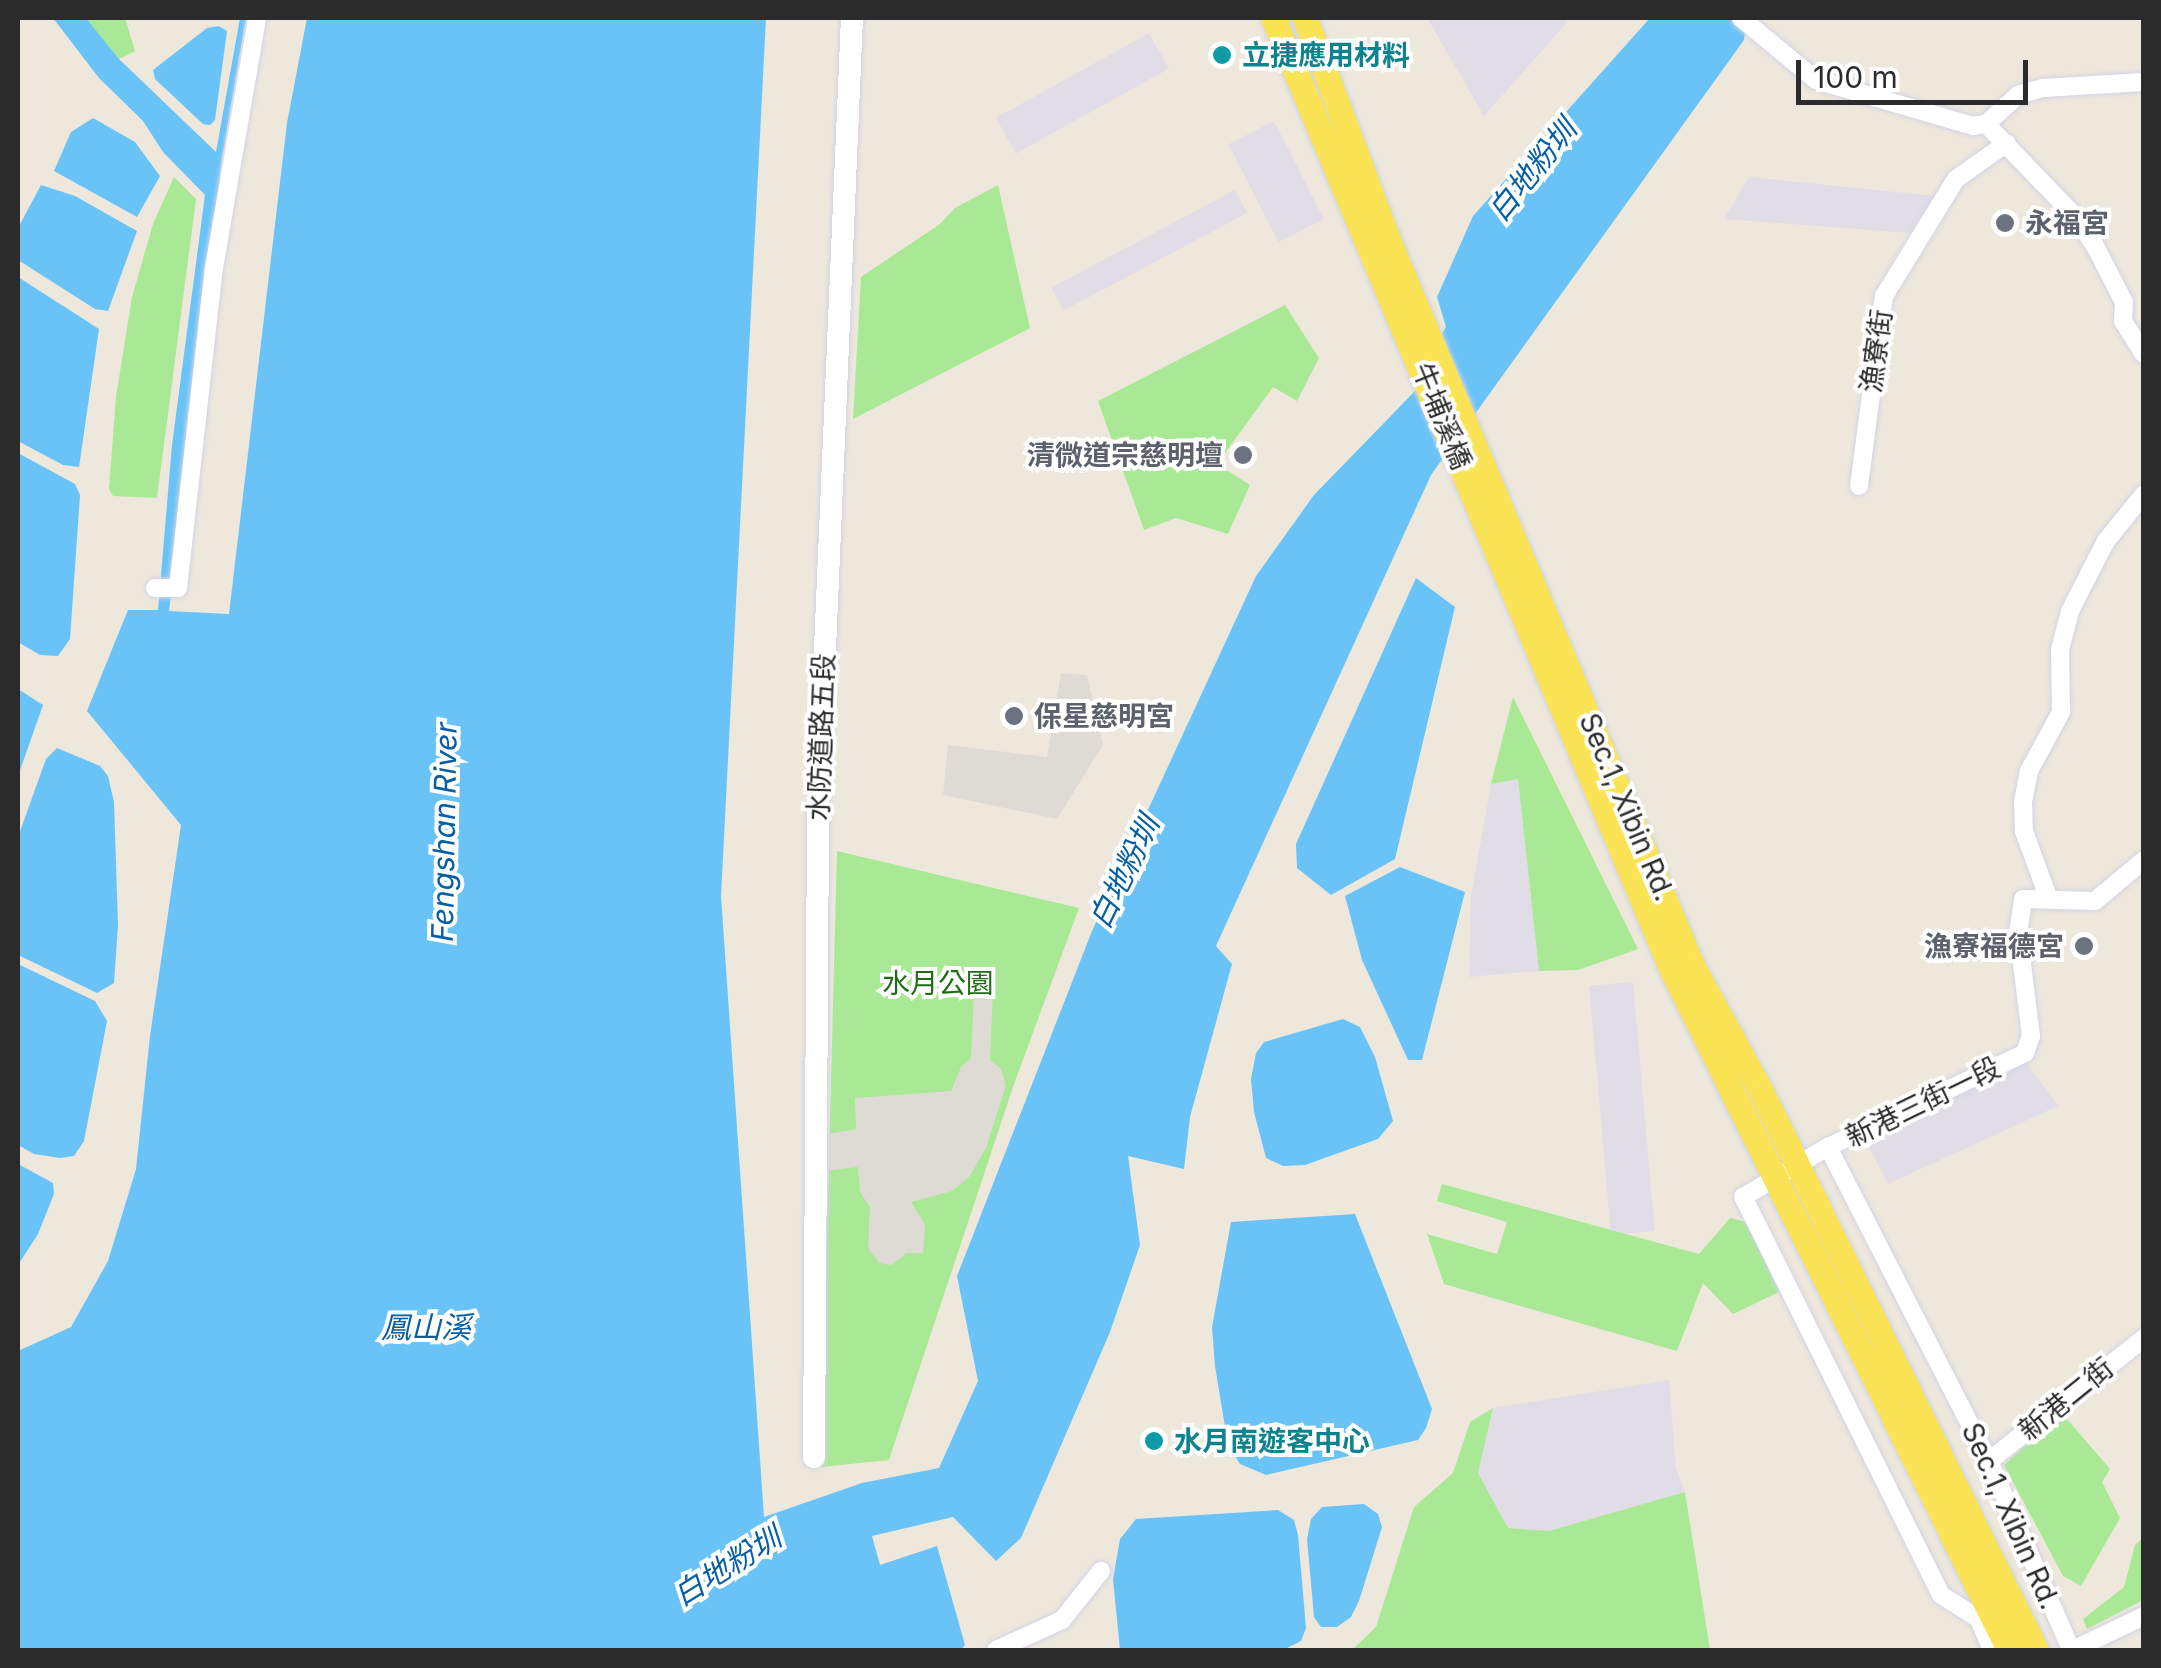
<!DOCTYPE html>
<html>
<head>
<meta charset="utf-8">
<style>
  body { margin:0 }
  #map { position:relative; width:2161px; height:1668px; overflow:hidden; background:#eee8dc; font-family:Inter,"Noto Sans TC",sans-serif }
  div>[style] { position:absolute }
  .industrial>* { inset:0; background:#e1dde6; transform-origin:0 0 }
  .green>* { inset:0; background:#a9e895 }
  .plaza>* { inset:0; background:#dedbd4 }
  .water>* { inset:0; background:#69c3f7 }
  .roads { filter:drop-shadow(0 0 2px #d1d3e5) drop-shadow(0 0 2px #d1d3e5) }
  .street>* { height:18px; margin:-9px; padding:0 9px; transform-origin:9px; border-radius:9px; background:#fff }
  .secondary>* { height:22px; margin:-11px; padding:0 11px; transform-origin:11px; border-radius:11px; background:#fff }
  .primary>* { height:25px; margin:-12.5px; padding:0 12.5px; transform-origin:12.5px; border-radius:12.5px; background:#fae456 }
  .dots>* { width:28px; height:28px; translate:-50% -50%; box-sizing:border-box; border:5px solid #fff; border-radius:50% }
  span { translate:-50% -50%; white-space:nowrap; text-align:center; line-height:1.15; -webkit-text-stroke:8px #fff; paint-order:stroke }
  .culture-label { font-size:28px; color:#0d838f; font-weight:700 }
  .left { translate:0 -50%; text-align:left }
  .worship-label { font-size:28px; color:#5b616d; font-weight:700 }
  .right { translate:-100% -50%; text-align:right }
  .street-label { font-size:28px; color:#2b2b2b }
  .park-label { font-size:28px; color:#1f6e15 }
  .water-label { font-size:30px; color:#055ea6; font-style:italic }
  .frame { position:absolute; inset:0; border:20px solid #2b2b2b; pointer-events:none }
  .scale { position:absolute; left:1796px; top:60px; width:232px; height:45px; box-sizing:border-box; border:5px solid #2b2b2b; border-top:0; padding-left:12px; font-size:30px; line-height:35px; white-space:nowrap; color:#2b2b2b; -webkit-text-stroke:8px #fff; paint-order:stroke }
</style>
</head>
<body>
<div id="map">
  <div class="industrial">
    <div style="clip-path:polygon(1427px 18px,1571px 18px,1484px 116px)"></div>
    <div style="left:1149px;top:33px;width:41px;height:175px;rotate:61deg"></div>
    <div style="left:1274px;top:121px;width:110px;height:51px;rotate:63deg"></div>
    <div style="clip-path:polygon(1749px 177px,1750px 177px,1935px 196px,1909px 233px,1724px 219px)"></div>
    <div style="left:1235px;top:190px;width:26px;height:208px;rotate:62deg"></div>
    <div style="clip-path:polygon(1518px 778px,1539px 971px,1469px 977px,1471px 896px,1491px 784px)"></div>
    <div style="left:1633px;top:982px;width:250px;height:44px;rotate:85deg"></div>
    <div style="clip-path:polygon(2024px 1059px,2058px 1106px,1888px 1184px,1864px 1138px)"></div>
    <div style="clip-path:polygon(1669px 1380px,1676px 1468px,1685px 1492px,1549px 1531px,1508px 1528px,1478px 1473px,1493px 1408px)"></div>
  </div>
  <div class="green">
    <div style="clip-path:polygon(86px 18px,125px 18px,135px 51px,119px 59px)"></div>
    <div style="clip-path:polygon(174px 177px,196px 199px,157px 498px,113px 496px,109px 489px,116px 397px,132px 297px,153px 224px)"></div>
    <div style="clip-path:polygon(998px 185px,1030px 328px,853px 419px,861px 277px,940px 224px,955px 208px)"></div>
    <div style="clip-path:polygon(1285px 305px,1319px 358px,1297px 401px,1273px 387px,1217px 464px,1250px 485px,1228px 534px,1176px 518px,1144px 530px,1098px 401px)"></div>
    <div style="clip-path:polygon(1513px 697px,1638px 949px,1578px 970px,1539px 971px,1518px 779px,1491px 784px)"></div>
    <div style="clip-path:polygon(837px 851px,1079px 908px,1013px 1087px,889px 1460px,821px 1467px)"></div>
    <div style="clip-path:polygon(1442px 1184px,1699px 1254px,1730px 1218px,1747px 1222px,1779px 1292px,1733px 1314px,1703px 1283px,1677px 1351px,1444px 1284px,1427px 1234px,1497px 1254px,1507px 1222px,1437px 1201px)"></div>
    <div style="clip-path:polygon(1493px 1408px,1478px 1473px,1508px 1528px,1549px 1531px,1685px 1492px,1710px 1650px,1352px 1650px,1376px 1627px,1414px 1507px,1453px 1473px,1470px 1422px)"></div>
    <div style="clip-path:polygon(2061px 1412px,2110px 1469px,2102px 1482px,2120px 1518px,2081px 1586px,2063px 1576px,2004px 1465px)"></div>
    <div style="clip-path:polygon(2143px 1538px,2143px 1600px,2087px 1629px,2083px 1619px,2124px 1587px,2135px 1545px)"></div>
  </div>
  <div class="plaza">
    <div style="clip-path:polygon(1061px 673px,1087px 675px,1103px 745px,1057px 819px,943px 795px,948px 745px,1047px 757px)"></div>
    <div style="clip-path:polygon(975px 969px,994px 970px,990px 1060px,1001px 1069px,1006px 1085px,986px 1148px,969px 1177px,952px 1191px,911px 1202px,925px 1225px,923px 1253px,906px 1253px,892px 1265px,879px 1263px,868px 1248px,870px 1207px,860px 1192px,858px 1167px,816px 1172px,816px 1136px,856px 1129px,855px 1098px,951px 1091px,961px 1067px,971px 1059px)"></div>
  </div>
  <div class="water">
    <div style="clip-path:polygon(53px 18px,86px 18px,119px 59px,216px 152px,240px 18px,246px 18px,222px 158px,169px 611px,229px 614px,287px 123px,307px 18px,766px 18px,721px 896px,764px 1517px,862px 1483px,939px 1468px,978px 1381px,957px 1276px,1092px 931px,1256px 576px,1314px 495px,1416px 390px,1417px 370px,1446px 327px,1437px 297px,1473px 216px,1650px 18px,1747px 18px,1744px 40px,1431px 475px,1216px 946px,1232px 964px,1190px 1117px,1184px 1169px,1128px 1156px,1140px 1245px,1110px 1332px,1021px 1538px,996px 1561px,953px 1517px,872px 1536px,880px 1565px,937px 1546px,965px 1645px,961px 1650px,18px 1650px,18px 1351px,71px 1327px,108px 1261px,136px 1169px,150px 1036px,181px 825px,87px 711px,128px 610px,158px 610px,172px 445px,205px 195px,163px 152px,143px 121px,99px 78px)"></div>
    <div style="clip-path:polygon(219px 26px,227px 31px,215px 120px,210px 125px,203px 124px,155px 79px,153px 70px,207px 28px)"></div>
    <div style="clip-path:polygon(93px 118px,135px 142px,160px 176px,137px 217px,54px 171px,71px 132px)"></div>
    <div style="clip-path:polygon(41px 185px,75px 196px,137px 231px,108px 311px,95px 309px,18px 260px,18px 228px)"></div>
    <div style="clip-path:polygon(18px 277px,99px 329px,79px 467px,63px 465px,18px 441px)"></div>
    <div style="clip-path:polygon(18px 453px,75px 484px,80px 495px,70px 639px,58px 656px,40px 655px,18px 642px)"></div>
    <div style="clip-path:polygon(1416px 578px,1455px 607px,1395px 859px,1331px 895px,1297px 868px,1296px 844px)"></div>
    <div style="clip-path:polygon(18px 689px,43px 705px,18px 776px)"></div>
    <div style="clip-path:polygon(57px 748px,100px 766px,108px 776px,114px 802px,118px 925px,114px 983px,97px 993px,18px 955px,18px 837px,46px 759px)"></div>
    <div style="clip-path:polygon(1400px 867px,1465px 892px,1422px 1060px,1408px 1060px,1362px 960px,1345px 896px)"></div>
    <div style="clip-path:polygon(18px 964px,95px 1001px,107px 1021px,84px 1141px,74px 1156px,60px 1158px,34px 1154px,18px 1145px)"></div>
    <div style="clip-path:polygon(1343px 1019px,1360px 1027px,1375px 1057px,1393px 1121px,1378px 1139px,1305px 1165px,1283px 1166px,1266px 1158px,1254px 1112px,1251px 1079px,1256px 1053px,1264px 1042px)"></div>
    <div style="clip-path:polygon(18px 1164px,53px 1183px,54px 1194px,38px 1234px,18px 1265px)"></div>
    <div style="clip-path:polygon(1355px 1214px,1432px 1409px,1426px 1428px,1418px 1440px,1266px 1475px,1240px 1464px,1228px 1445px,1215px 1366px,1212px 1327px,1231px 1222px)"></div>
    <div style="clip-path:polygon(1364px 1504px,1378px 1514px,1382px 1527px,1359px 1601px,1351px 1617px,1337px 1627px,1321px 1627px,1314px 1617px,1307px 1539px,1311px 1519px,1322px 1507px)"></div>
    <div style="clip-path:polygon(1278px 1510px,1294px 1520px,1298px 1535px,1306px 1628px,1301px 1641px,1283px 1650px,1120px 1650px,1113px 1579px,1120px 1539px,1136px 1519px)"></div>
  </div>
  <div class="roads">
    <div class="street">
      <div style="left:1741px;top:18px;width:97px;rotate:39.6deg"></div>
      <div style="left:1816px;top:80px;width:164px;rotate:16.3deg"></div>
      <div style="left:1973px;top:126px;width:13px;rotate:-9deg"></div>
      <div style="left:1986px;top:124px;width:43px;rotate:-42.2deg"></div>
      <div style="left:2018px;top:95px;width:26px;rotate:-16deg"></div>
      <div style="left:2043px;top:88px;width:101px;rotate:-3.4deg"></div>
      <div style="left:1986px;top:124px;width:124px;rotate:46deg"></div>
      <div style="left:2072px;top:213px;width:38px;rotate:55deg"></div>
      <div style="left:2094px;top:244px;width:65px;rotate:62.7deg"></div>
      <div style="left:2124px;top:302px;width:19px;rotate:93deg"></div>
      <div style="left:2123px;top:321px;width:39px;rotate:58deg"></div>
      <div style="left:1859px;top:486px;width:192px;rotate:-82.5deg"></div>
      <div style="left:1884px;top:296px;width:137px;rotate:-58.4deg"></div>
      <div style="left:1956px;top:179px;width:62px;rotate:-35.2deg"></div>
      <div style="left:155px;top:588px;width:23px"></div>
      <div style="left:178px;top:588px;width:322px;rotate:-83.6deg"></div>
      <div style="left:214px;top:268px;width:254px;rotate:-80.2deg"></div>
      <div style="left:2048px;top:897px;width:70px;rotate:-110deg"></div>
      <div style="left:2024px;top:831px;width:29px;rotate:-92deg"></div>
      <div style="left:2023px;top:802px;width:32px;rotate:-79deg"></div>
      <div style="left:2029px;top:771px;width:67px;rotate:-61.5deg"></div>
      <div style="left:2061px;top:712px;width:62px;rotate:-90.9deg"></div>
      <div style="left:2060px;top:650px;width:40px;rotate:-75.6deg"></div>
      <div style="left:2070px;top:611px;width:79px;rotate:-62.8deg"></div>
      <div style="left:2106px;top:541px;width:60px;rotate:-51deg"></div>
      <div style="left:1828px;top:1147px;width:218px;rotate:-25.5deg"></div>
      <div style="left:2025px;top:1053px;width:18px;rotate:-71deg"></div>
      <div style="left:2031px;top:1036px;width:105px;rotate:-97.1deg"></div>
      <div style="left:2018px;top:932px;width:33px;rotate:-81deg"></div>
      <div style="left:2023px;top:899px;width:72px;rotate:1.6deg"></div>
      <div style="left:2095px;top:901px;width:64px;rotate:-39.9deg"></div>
      <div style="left:1989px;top:1461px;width:198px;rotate:-38.4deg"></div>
      <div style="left:996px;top:1650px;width:72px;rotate:-24.4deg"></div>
      <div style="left:1062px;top:1620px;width:63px;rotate:-51.5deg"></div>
      <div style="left:1992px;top:1650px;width:34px;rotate:-113deg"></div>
      <div style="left:1979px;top:1619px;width:45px;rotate:-147.7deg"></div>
      <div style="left:1941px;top:1595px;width:445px;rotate:-116.4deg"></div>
      <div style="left:1743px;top:1197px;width:99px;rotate:-30.5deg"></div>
      <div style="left:1828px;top:1147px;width:353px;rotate:62.9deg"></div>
      <div style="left:1989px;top:1461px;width:206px;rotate:66.5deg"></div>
      <div style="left:2073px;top:1650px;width:79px;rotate:-25.6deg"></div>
    </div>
    <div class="secondary">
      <div style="left:814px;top:1457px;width:645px;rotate:-89.64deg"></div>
      <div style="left:818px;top:812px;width:795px;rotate:-87.55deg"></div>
    </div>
    <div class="primary">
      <div style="left:1273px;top:18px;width:1028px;rotate:67.28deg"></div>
      <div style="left:1670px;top:966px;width:763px;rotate:63.64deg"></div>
      <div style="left:1305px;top:18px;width:241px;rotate:69.4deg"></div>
      <div style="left:1390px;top:244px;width:782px;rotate:67.27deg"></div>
      <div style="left:1692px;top:965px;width:146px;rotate:61.3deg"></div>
      <div style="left:1762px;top:1093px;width:621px;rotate:63.81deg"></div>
    </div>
  </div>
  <div class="dots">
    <div style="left:1222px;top:55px;background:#0f9aa8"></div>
    <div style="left:2005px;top:223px;background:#6b7280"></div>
    <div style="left:1243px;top:455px;background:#6b7280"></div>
    <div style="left:1014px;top:716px;background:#6b7280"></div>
    <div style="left:2084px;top:946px;background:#6b7280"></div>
    <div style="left:1154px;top:1441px;background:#0f9aa8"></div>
  </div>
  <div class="culture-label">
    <span class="left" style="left:1242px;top:55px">立捷應用材料</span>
    <span class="left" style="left:1174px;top:1441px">水月南遊客中心</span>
  </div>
  <div class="worship-label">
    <span class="left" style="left:2025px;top:223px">永福宮</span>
    <span class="right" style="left:1223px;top:455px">清微道宗慈明壇</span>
    <span class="left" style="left:1034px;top:716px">保星慈明宮</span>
    <span class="right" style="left:2064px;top:946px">漁寮福德宮</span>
  </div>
  <div class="street-label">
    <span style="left:1876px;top:351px;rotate:-82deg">漁寮街</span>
    <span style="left:1442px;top:416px;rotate:68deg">牛埔溪橋</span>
    <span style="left:821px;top:737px;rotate:-88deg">水防道路五段</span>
    <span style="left:1627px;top:807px;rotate:67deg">Sec.1, Xibin Rd.</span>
    <span style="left:1923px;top:1102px;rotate:-26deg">新港三街一段</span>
    <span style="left:2066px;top:1399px;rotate:-39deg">新港二街</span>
    <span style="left:2011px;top:1516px;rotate:66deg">Sec.1, Xibin Rd.</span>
  </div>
  <div class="park-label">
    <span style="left:938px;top:983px">水月公園</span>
  </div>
  <div class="water-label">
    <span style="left:1532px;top:170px;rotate:-51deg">白地粉圳</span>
    <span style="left:444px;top:832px;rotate:-89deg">Fengshan River</span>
    <span style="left:1124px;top:872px;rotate:-64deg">白地粉圳</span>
    <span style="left:426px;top:1327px">鳳山溪</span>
    <span style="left:727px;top:1566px;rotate:-32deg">白地粉圳</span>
  </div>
  <div class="frame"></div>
  <div class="scale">100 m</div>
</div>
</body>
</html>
